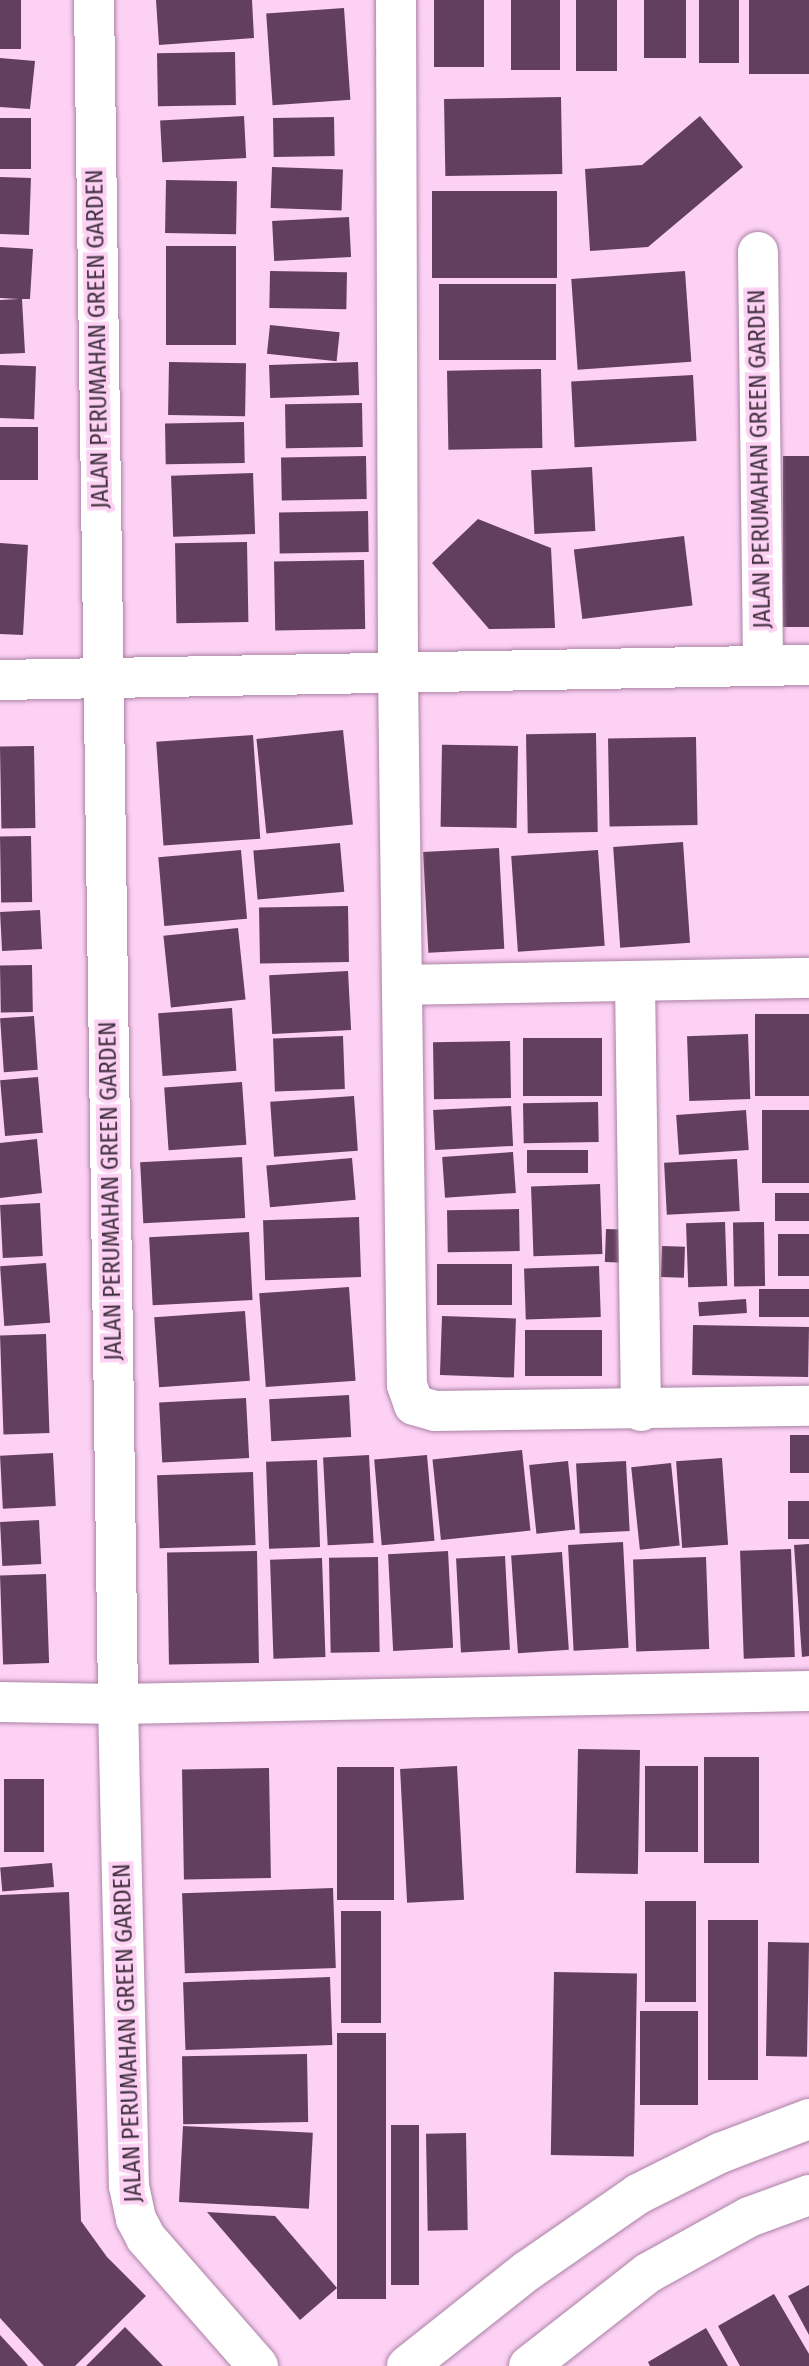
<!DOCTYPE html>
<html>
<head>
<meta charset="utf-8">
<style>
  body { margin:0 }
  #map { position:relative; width:809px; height:2366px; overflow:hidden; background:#fcd1f4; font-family:"Fira Sans Condensed",sans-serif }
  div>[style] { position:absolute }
  .building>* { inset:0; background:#623f5d; transform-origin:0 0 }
  .roads { filter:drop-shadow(0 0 2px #aa82a4) drop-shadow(0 0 2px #aa82a4) }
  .minor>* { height:40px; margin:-20px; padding:0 20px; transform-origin:20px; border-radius:20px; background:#fff }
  span { translate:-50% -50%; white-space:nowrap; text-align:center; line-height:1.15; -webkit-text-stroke:8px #fcd1f4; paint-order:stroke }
  .street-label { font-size:24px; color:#42313f }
</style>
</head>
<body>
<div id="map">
  <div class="building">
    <div style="left:0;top:0;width:21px;height:49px"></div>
    <div style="clip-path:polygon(156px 0,252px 0,254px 38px,159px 45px)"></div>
    <div style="left:434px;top:0;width:50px;height:67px"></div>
    <div style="left:511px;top:0;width:49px;height:70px"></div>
    <div style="left:576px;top:0;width:41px;height:71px"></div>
    <div style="left:644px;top:0;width:42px;height:58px"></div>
    <div style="left:699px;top:0;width:40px;height:63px"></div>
    <div style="left:749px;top:0;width:60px;height:74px"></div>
    <div style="left:344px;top:8px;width:92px;height:78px;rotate:86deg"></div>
    <div style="left:235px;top:52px;width:53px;height:78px;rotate:89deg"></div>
    <div style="clip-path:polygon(0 58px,35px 61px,30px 109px,0 107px)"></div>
    <div style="left:561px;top:97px;width:77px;height:117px;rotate:89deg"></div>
    <div style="left:244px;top:116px;width:42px;height:84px;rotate:87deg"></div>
    <div style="clip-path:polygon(700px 116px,743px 167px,648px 247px,590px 251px,585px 169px,642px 165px)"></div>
    <div style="left:334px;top:117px;width:39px;height:61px;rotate:89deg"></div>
    <div style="left:0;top:118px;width:31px;height:51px"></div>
    <div style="left:272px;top:167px;width:71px;height:41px;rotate:2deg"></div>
    <div style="left:0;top:177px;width:31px;height:57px;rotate:2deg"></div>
    <div style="left:166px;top:180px;width:71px;height:53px;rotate:1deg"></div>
    <div style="left:432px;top:191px;width:125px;height:87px"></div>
    <div style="left:349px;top:217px;width:40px;height:77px;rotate:87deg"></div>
    <div style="left:166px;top:246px;width:70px;height:99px"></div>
    <div style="clip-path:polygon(0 247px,33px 249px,30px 299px,22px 299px,25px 353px,0 354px,0 300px,19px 299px,0 298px)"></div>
    <div style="left:270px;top:271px;width:77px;height:37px;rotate:1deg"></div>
    <div style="left:685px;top:271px;width:91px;height:114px;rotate:86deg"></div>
    <div style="left:439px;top:284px;width:117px;height:76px"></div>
    <div style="left:270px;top:325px;width:70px;height:29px;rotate:6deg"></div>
    <div style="left:169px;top:362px;width:77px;height:53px;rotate:1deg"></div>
    <div style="left:358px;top:362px;width:33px;height:89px;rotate:88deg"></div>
    <div style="left:0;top:365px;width:36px;height:53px;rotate:2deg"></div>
    <div style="left:541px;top:369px;width:79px;height:94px;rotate:89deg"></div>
    <div style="left:693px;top:375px;width:66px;height:122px;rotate:87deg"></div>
    <div style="left:362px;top:403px;width:44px;height:77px;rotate:89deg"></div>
    <div style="left:244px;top:422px;width:41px;height:79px;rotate:89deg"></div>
    <div style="left:0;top:427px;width:38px;height:53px"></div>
    <div style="left:366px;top:456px;width:43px;height:85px;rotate:89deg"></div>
    <div style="left:783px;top:456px;width:26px;height:171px"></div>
    <div style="left:592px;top:467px;width:64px;height:61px;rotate:87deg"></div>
    <div style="left:253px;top:473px;width:61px;height:82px;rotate:88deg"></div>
    <div style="left:368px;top:511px;width:41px;height:89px;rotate:89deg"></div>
    <div style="clip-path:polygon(478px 519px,551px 548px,555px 628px,489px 629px,432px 563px)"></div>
    <div style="left:684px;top:536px;width:70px;height:111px;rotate:83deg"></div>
    <div style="left:247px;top:542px;width:80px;height:72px;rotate:89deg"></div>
    <div style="clip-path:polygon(0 543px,28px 545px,23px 635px,0 634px)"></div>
    <div style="left:364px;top:560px;width:69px;height:90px;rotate:89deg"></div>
    <div style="left:343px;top:730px;width:95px;height:87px;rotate:84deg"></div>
    <div style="left:596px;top:733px;width:99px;height:70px;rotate:89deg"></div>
    <div style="left:253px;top:735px;width:104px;height:97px;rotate:86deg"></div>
    <div style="left:696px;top:737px;width:88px;height:88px;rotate:89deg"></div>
    <div style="left:34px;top:746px;width:82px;height:34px;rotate:89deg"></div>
    <div style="left:518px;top:746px;width:82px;height:76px;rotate:91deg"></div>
    <div style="left:31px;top:836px;width:66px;height:31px;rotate:89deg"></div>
    <div style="left:683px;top:842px;width:101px;height:70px;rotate:86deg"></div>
    <div style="left:340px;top:843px;width:49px;height:87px;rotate:85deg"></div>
    <div style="left:499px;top:848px;width:101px;height:76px;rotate:87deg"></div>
    <div style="left:241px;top:850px;width:69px;height:83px;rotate:85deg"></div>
    <div style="left:598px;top:850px;width:96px;height:87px;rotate:86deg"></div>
    <div style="left:348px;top:906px;width:56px;height:89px;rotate:89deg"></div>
    <div style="left:40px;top:910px;width:39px;height:40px;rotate:87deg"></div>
    <div style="left:238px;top:928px;width:72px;height:75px;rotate:84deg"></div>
    <div style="left:32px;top:965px;width:47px;height:32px;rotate:89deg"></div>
    <div style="left:348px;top:971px;width:59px;height:79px;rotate:87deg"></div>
    <div style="left:232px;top:1008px;width:63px;height:74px;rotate:86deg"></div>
    <div style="left:809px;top:1014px;width:82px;height:54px;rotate:90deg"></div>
    <div style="left:34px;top:1016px;width:54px;height:34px;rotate:86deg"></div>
    <div style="left:748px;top:1034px;width:65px;height:61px;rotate:88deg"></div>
    <div style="left:343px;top:1036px;width:53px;height:70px;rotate:88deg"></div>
    <div style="left:602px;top:1038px;width:58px;height:79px;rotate:90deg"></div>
    <div style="left:510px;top:1041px;width:57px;height:77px;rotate:89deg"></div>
    <div style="left:38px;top:1077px;width:56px;height:38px;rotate:85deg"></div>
    <div style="left:242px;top:1082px;width:63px;height:78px;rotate:86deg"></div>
    <div style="left:354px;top:1096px;width:55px;height:84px;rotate:86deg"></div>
    <div style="left:598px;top:1102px;width:40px;height:75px;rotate:89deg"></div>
    <div style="left:511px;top:1106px;width:40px;height:78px;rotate:87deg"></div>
    <div style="left:746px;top:1110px;width:40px;height:70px;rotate:86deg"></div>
    <div style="left:809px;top:1110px;width:73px;height:47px;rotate:90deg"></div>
    <div style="clip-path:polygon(37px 1139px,42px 1193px,0 1198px,0 1143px)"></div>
    <div style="left:527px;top:1150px;width:61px;height:23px"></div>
    <div style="left:513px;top:1152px;width:41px;height:71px;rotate:86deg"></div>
    <div style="left:242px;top:1157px;width:61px;height:102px;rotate:87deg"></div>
    <div style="left:352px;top:1158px;width:42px;height:86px;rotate:85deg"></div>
    <div style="left:737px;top:1159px;width:52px;height:73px;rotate:87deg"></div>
    <div style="left:600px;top:1184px;width:70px;height:69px;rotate:88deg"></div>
    <div style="left:809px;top:1193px;width:28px;height:34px;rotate:90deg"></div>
    <div style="left:40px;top:1203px;width:53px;height:40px;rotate:87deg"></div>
    <div style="left:519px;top:1209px;width:42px;height:72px;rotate:89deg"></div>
    <div style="left:359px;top:1217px;width:60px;height:96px;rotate:88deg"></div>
    <div style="left:725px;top:1222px;width:64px;height:39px;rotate:88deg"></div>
    <div style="left:764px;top:1222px;width:64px;height:31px;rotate:89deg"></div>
    <div style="left:606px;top:1229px;width:29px;height:33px;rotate:2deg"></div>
    <div style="left:249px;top:1232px;width:68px;height:100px;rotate:87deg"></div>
    <div style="left:809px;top:1234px;width:42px;height:31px;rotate:90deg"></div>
    <div style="left:662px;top:1246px;width:23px;height:31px;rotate:2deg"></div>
    <div style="left:46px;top:1263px;width:60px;height:46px;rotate:86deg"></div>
    <div style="left:437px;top:1264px;width:75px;height:41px"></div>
    <div style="left:599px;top:1266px;width:51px;height:75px;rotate:88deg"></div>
    <div style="left:349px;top:1287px;width:94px;height:90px;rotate:86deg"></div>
    <div style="left:809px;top:1289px;width:28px;height:50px;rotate:90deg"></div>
    <div style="left:746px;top:1299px;width:14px;height:48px;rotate:86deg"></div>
    <div style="left:245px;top:1311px;width:70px;height:91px;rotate:86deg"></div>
    <div style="left:442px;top:1316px;width:74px;height:59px;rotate:2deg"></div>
    <div style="left:693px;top:1325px;width:116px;height:50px;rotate:1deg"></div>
    <div style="left:602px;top:1330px;width:46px;height:77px;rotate:90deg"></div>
    <div style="left:46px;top:1334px;width:99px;height:46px;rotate:88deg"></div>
    <div style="left:349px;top:1395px;width:42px;height:80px;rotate:87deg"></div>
    <div style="left:246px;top:1398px;width:60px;height:87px;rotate:87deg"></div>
    <div style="left:809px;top:1435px;width:38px;height:19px;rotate:90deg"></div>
    <div style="left:522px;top:1450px;width:81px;height:90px;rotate:84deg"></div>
    <div style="left:53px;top:1453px;width:53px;height:53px;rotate:87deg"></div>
    <div style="left:369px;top:1455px;width:88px;height:46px;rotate:87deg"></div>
    <div style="left:427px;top:1455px;width:86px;height:53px;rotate:85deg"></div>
    <div style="left:722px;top:1458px;width:87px;height:46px;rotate:86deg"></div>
    <div style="left:317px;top:1460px;width:87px;height:51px;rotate:88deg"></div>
    <div style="left:568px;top:1461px;width:69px;height:39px;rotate:84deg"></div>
    <div style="left:626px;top:1461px;width:70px;height:50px;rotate:87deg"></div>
    <div style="left:671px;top:1463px;width:83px;height:40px;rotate:84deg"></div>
    <div style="left:253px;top:1472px;width:73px;height:96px;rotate:88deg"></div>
    <div style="left:809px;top:1501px;width:38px;height:21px;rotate:90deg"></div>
    <div style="left:39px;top:1520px;width:44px;height:39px;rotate:87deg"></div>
    <div style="left:623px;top:1542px;width:106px;height:55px;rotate:87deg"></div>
    <div style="clip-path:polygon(809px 1544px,809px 1656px,802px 1657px,794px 1545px)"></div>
    <div style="left:791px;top:1549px;width:108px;height:51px;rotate:88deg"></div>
    <div style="left:257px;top:1551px;width:112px;height:90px;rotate:89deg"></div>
    <div style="left:448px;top:1551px;width:97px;height:60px;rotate:87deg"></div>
    <div style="left:562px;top:1552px;width:98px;height:51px;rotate:86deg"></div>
    <div style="left:505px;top:1556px;width:94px;height:49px;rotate:87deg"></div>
    <div style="left:378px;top:1557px;width:95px;height:49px;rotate:89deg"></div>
    <div style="left:706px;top:1557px;width:92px;height:73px;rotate:88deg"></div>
    <div style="left:322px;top:1558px;width:99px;height:52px;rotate:88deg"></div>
    <div style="left:46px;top:1574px;width:89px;height:46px;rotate:88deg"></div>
    <div style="left:578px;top:1749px;width:62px;height:124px;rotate:1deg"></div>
    <div style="left:759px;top:1757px;width:106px;height:55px;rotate:90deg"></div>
    <div style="left:457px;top:1766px;width:134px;height:57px;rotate:87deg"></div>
    <div style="left:645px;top:1766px;width:53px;height:86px"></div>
    <div style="left:394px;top:1767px;width:133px;height:57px;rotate:90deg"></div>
    <div style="left:269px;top:1768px;width:110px;height:87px;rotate:89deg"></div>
    <div style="left:44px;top:1779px;width:73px;height:40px;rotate:90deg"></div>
    <div style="left:52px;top:1863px;width:24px;height:52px;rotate:85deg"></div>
    <div style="left:333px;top:1888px;width:80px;height:151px;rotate:88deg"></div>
    <div style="clip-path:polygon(69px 1892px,81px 2221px,107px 2257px,146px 2296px,75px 2366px,44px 2366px,0 2318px,0 1895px)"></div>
    <div style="left:645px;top:1901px;width:51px;height:101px"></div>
    <div style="left:381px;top:1911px;width:112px;height:40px;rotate:90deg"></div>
    <div style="left:758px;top:1920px;width:160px;height:50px;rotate:90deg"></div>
    <div style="left:768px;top:1942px;width:41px;height:114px;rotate:1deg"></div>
    <div style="left:554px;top:1972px;width:83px;height:183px;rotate:1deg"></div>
    <div style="left:330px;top:1977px;width:68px;height:147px;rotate:88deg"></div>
    <div style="left:640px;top:2011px;width:58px;height:94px"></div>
    <div style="left:337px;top:2033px;width:49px;height:266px"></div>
    <div style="left:307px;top:2054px;width:68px;height:125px;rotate:89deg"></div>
    <div style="left:391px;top:2125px;width:28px;height:160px"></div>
    <div style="left:183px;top:2126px;width:130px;height:76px;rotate:3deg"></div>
    <div style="left:466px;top:2133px;width:97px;height:40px;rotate:89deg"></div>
    <div style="clip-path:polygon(207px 2212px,275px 2216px,337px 2288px,300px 2320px)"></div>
    <div style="clip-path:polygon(809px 2285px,809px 2335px,788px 2296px)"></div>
    <div style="clip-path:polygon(774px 2294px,809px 2354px,809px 2366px,740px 2366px,718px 2326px)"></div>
    <div style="clip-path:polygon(125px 2327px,163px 2366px,86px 2366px)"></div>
    <div style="clip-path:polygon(706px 2328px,728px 2366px,650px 2366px,648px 2362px)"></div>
    <div style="clip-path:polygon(0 2335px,24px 2361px,28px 2366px,0 2366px)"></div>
  </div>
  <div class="roads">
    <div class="minor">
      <div style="left:94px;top:0;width:1704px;rotate:89.19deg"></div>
      <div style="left:118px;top:1704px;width:482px;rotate:88.7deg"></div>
      <div style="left:129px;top:2186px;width:34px;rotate:78deg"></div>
      <div style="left:136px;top:2219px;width:21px;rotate:62deg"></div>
      <div style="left:146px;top:2238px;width:170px;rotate:48.8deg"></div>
      <div style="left:396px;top:0;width:673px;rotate:89.83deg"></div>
      <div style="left:398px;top:673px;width:712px;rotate:89.28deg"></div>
      <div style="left:407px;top:1385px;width:21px;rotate:71deg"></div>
      <div style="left:414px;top:1405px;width:22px;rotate:16deg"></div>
      <div style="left:435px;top:1411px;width:374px;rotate:-0.8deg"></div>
      <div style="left:758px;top:252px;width:414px;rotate:89.3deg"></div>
      <div style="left:0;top:680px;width:809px;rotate:-1.06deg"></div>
      <div style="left:635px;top:982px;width:429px;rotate:89.2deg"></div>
      <div style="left:402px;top:985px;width:407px;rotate:-1deg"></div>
      <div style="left:0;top:1702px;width:118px;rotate:1deg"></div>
      <div style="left:118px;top:1704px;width:691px;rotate:-1.08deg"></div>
      <div style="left:407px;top:2366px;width:153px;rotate:-38.4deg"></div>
      <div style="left:527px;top:2271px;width:135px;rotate:-34.7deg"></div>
      <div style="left:638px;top:2194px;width:92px;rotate:-26.6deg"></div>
      <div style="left:720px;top:2153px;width:95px;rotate:-20.9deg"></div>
      <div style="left:529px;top:2366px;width:151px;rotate:-38deg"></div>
      <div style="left:648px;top:2273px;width:115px;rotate:-29deg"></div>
      <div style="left:749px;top:2217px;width:64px;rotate:-20.1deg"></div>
    </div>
  </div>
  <div class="street-label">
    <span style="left:98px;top:339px;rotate:-91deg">JALAN PERUMAHAN GREEN GARDEN</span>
    <span style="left:760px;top:459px;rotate:-91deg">JALAN PERUMAHAN GREEN GARDEN</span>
    <span style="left:111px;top:1191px;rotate:-91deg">JALAN PERUMAHAN GREEN GARDEN</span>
    <span style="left:128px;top:2033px;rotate:-92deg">JALAN PERUMAHAN GREEN GARDEN</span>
  </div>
</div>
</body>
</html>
